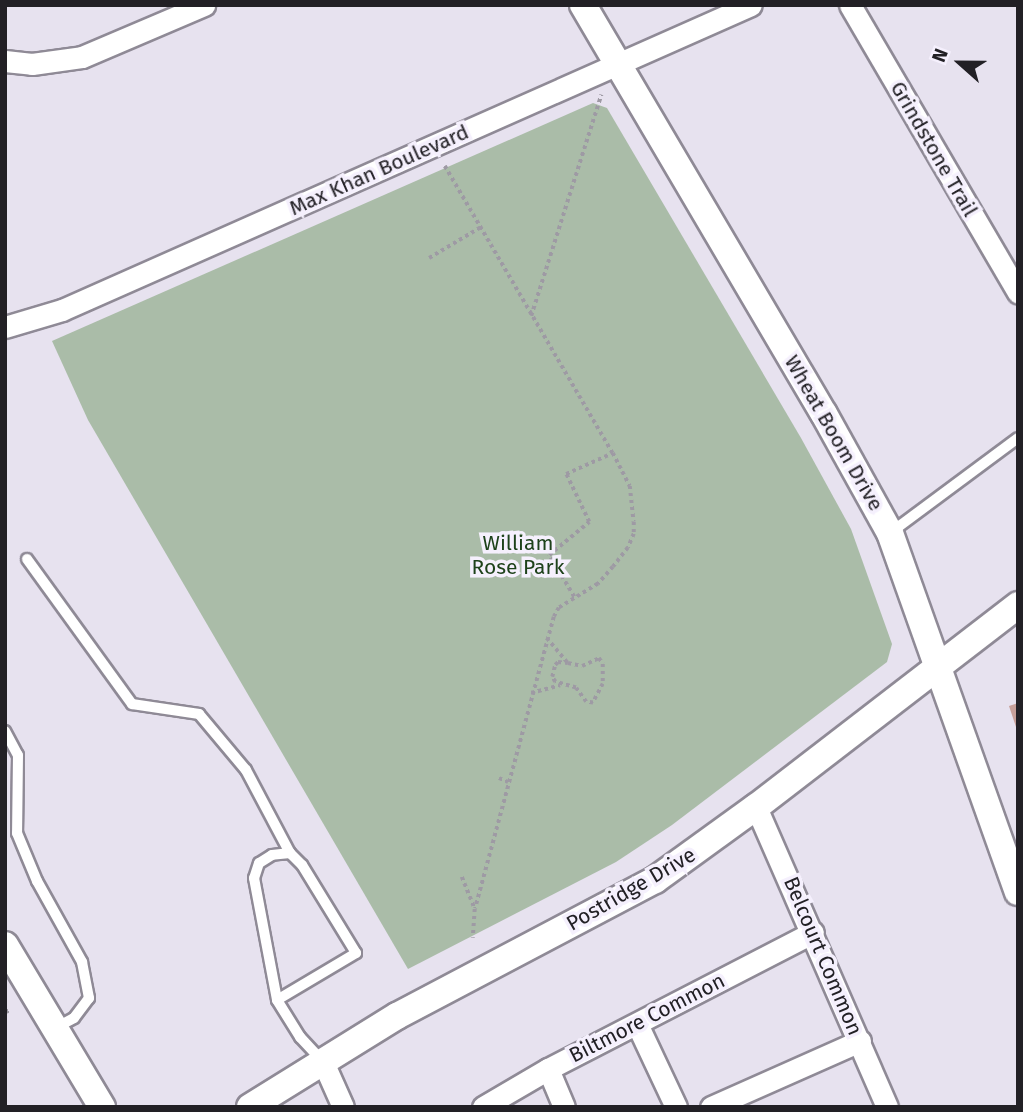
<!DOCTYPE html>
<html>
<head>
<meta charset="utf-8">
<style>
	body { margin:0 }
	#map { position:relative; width:1023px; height:1112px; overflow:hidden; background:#e7e2ef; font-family:"Fira Sans",sans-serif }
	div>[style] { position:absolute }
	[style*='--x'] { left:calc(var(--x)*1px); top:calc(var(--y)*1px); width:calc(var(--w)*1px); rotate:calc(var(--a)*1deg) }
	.green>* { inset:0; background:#aabca8 }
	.building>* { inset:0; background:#c7a09a }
	.path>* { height:3.5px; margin-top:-1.75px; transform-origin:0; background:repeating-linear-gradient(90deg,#9e9aa4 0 3.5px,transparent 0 7px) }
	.roads { filter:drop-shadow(2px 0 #8f8a96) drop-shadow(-2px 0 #8f8a96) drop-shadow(0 2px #8f8a96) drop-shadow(0 -2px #8f8a96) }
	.service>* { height:10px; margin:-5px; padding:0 5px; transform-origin:5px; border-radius:5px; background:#fff }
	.minor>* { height:21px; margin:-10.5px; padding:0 10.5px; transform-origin:10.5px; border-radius:10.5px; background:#fff }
	.tertiary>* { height:26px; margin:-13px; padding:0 13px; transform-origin:13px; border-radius:13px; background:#fff }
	span { translate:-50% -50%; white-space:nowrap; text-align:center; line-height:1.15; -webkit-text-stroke:7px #f5f0fd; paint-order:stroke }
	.street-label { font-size:21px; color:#222025 }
	.park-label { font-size:21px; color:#1e421b }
	.frame { position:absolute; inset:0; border:7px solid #222025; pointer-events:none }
	.north { position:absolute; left:925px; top:28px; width:70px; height:70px; -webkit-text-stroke:5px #f5f0fd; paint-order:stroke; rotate:291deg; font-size:19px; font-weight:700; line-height:28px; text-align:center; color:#222025 }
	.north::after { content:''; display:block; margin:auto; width:24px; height:32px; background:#222025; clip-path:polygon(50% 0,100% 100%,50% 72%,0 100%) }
</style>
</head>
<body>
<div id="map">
	<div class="green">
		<div style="clip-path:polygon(593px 103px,607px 108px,801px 438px,851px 529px,892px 644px,887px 662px,672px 825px,616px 862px,408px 969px,88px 420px,52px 341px)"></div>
	</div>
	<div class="building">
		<div style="clip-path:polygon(1018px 703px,1018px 730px,1017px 730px,1009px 706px)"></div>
	</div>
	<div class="path">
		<div style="--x:445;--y:166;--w:333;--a:59.7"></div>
		<div style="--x:613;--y:453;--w:37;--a:63"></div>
		<div style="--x:630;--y:486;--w:36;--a:84"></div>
		<div style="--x:634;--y:522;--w:12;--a:90"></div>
		<div style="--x:634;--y:534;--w:15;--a:113"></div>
		<div style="--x:628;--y:548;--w:24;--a:128"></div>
		<div style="--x:613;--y:567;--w:23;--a:131"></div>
		<div style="--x:598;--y:584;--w:46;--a:148.4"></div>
		<div style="--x:559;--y:608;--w:10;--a:119"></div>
		<div style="--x:554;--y:617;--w:302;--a:105.1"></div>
		<div style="--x:475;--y:909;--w:29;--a:94"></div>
		<div style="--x:429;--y:258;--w:61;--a:-30.8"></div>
		<div style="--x:531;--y:316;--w:232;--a:-72.4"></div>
		<div style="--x:574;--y:597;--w:49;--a:-120.8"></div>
		<div style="--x:549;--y:555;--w:52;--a:-39.5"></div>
		<div style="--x:589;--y:522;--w:53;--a:-115.6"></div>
		<div style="--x:566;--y:474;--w:51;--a:-24.1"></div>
		<div style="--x:547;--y:638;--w:33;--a:50"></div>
		<div style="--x:568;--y:663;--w:14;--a:12"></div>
		<div style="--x:582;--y:666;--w:19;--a:-25"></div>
		<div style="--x:599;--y:658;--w:7;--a:56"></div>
		<div style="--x:603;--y:664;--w:20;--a:90"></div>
		<div style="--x:603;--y:684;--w:21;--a:118"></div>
		<div style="--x:593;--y:703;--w:7;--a:-172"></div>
		<div style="--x:586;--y:702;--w:17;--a:-126"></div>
		<div style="--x:576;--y:688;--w:22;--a:-164"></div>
		<div style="--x:555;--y:682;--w:6;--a:-121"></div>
		<div style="--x:552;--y:677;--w:12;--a:-76"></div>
		<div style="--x:555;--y:665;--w:4;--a:-45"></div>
		<div style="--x:558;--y:662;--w:10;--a:6"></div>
		<div style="--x:531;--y:693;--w:30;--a:-15"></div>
		<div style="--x:499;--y:778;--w:10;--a:24"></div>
		<div style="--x:462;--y:877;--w:32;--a:68"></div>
		<div style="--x:5;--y:1012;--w:6;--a:-18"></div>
	</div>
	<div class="roads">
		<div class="service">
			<div style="--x:890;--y:533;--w:159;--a:-36.6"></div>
			<div style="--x:27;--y:559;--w:179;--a:54.1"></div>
			<div style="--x:132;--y:704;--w:68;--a:8.5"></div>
			<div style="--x:199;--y:714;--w:73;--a:50"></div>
			<div style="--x:246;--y:770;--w:94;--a:62.1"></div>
			<div style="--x:5;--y:731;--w:27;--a:62"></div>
			<div style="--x:18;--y:755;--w:78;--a:90.7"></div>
			<div style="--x:17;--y:833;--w:52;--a:67.4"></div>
			<div style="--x:37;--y:881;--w:93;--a:60.9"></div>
			<div style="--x:82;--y:962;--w:37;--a:79"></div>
			<div style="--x:89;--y:998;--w:25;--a:127"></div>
			<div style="--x:74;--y:1018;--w:21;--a:152"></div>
			<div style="--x:277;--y:1000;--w:92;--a:-30.7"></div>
			<div style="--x:356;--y:953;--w:103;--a:-121.5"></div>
			<div style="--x:302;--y:865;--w:17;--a:-135"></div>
			<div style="--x:290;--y:853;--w:18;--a:174"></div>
			<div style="--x:272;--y:855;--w:15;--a:148"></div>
			<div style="--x:259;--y:863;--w:16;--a:108"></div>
			<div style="--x:254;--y:878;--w:124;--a:79.3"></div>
			<div style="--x:277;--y:1000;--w:44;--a:58.1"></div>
			<div style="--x:300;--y:1037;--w:34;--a:47"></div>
		</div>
		<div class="minor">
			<div style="--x:850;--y:5;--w:333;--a:59.7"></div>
			<div style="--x:5;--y:61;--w:27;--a:6"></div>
			<div style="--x:32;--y:64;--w:50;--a:-8"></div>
			<div style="--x:82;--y:57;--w:133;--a:-23.1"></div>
			<div style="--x:5;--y:327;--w:59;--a:-16.6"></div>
			<div style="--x:62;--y:310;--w:753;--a:-23.88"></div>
			<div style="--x:756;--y:807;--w:327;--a:66.4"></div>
			<div style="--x:637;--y:1024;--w:92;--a:64.8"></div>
			<div style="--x:323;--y:1062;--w:49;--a:66"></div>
			<div style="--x:548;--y:1069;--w:41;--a:67.2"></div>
			<div style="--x:483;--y:1107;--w:75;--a:-30.3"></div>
			<div style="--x:548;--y:1069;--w:298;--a:-27.3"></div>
			<div style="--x:711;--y:1107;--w:163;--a:-23.9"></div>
		</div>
		<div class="tertiary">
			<div style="--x:583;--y:5;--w:475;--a:59.5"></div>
			<div style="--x:824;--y:414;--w:136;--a:61"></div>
			<div style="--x:890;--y:533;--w:381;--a:70.4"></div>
			<div style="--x:5;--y:945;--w:189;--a:59.1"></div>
			<div style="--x:250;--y:1107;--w:173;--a:-31.8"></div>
			<div style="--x:397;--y:1016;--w:292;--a:-27.8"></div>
			<div style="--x:655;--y:880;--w:125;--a:-35.9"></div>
			<div style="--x:756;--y:807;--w:331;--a:-37.6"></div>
		</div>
	</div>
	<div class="street-label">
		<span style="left:934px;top:149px;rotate:60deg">Grindstone Trail</span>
		<span style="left:379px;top:170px;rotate:-24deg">Max Khan Boulevard</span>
		<span style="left:834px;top:433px;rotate:60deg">Wheat Boom Drive</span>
		<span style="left:631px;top:889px;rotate:-30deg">Postridge Drive</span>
		<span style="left:823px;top:956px;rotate:67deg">Belcourt Common</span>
		<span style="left:647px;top:1018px;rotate:-27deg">Biltmore Common</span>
	</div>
	<div class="park-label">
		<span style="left:518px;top:555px">William<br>Rose Park</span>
	</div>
	<div class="frame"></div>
	<div class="north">N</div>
</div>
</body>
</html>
